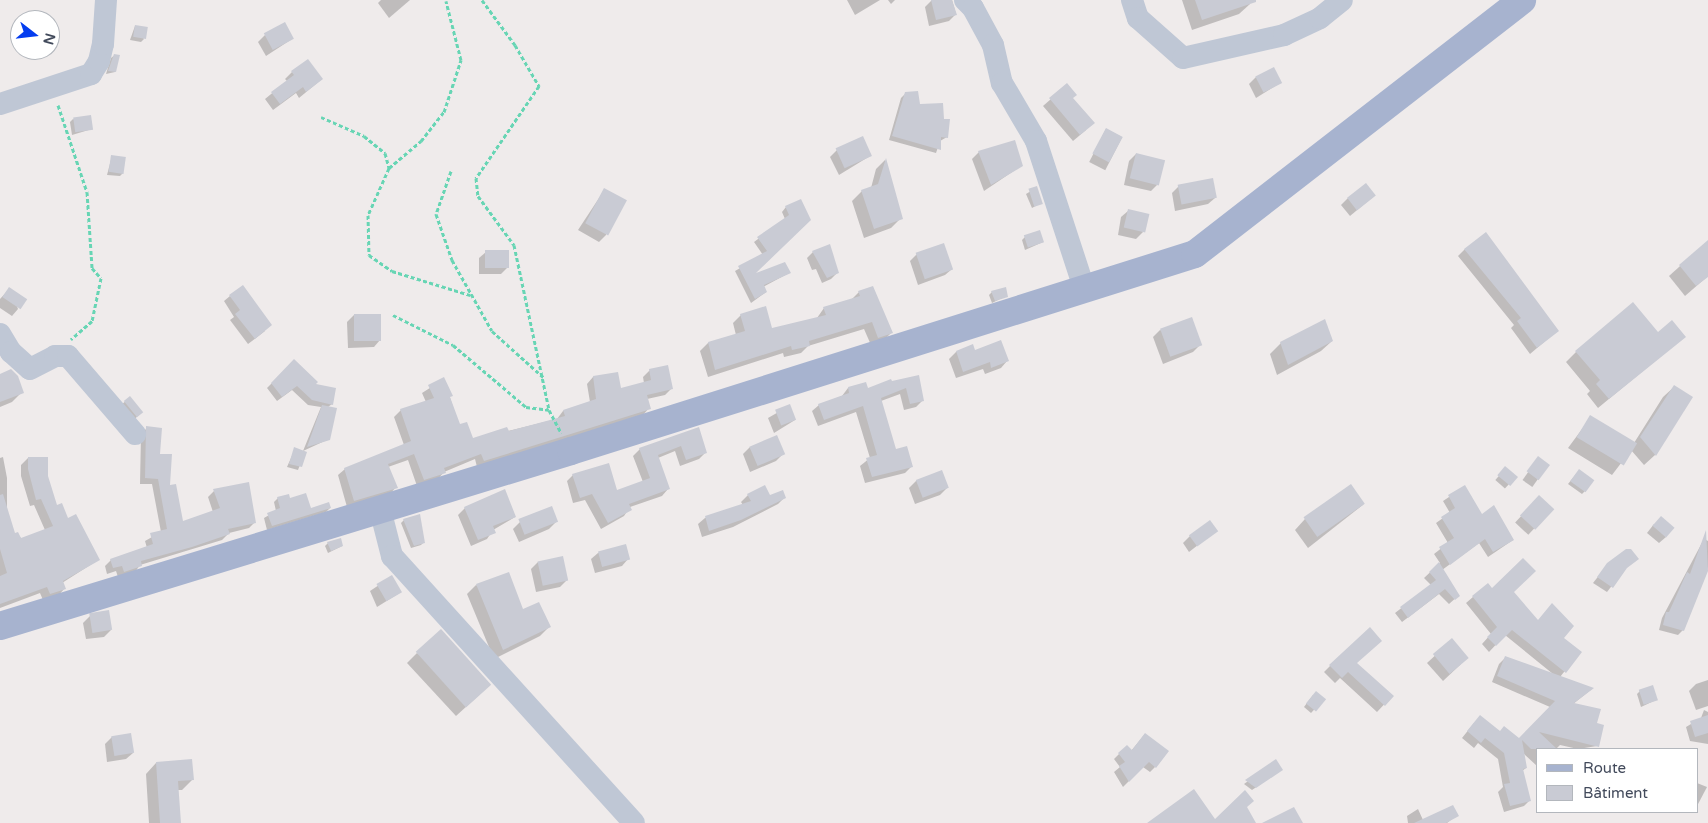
<!DOCTYPE html>
<html>
<head>
<meta charset="utf-8">
<style>
	body { margin:0 }
	#map { position:relative; width:1708px; height:823px; overflow:hidden; background:#efebeb; font-family:"Varela Round",sans-serif }
	div>[style] { position:absolute }
	[style*='--x'] { left:calc(var(--x)*1px); top:calc(var(--y)*1px); width:calc(var(--w)*1px); rotate:calc(var(--a)*1deg) }
	.shadow>* { inset:0; background:#0003; transform-origin:0 0 }
	.building>* { inset:0; background:#c9cbd4; transform-origin:0 0 }
	.path>* { height:3px; margin-top:-1.5px; transform-origin:0; background:repeating-linear-gradient(90deg,#67d5b4 0 4px,transparent 0 6.5px) }
	.minor>* { height:22px; margin:-11px; padding:0 11px; transform-origin:11px; border-radius:11px; background:#bfc7d5 }
	.major>* { height:28px; margin:-14px; padding:0 14px; transform-origin:14px; border-radius:14px; background:#a7b3cf }
	span { translate:-50% -50%; white-space:nowrap; text-align:center; line-height:1.15; -webkit-text-stroke:5px #fff; paint-order:stroke }
	.legend { position:absolute; left:1536px; top:748px; width:162px; height:65px; box-sizing:border-box; background:#fff; border:1px solid #b3b7bd; margin:0; padding:6px 9px; list-style:none; font-size:15px; color:#424a5b }
	.legend li { display:flex; align-items:center; gap:10px; height:25px }
	.legend b { width:25px; border:1px solid #b3b7bd }
	.north { position:absolute; left:10px; top:10px; width:50px; height:50px; box-sizing:border-box; background:#fff; border:1px solid #b3b7bd; border-radius:50%; rotate:106deg; font-size:14px; font-weight:700; line-height:20px; text-align:center; color:#424a5b }
	.north::after { content:''; display:block; margin:auto; width:18px; height:22px; background:#043def; clip-path:polygon(50% 0,100% 100%,50% 72%,0 100%) }
</style>
</head>
<body>
<div id="map">
	<div class="shadow">
		<div style="clip-path:polygon(381px 0,410px 0,389px 18px,378px 3px)"></div>
		<div style="clip-path:polygon(847px 0,880px 0,855px 15px)"></div>
		<div style="clip-path:polygon(888px 0,895px 0,891px 4px)"></div>
		<div style="clip-path:polygon(932px 0,952px 0,956px 14px,949px 21px,929px 26px,925px 7px)"></div>
		<div style="clip-path:polygon(1182px 0,1248px 0,1250px 4px,1239px 14px,1192px 30px)"></div>
		<div style="clip-path:polygon(135px 26px,144px 39px,141px 42px,130px 40px)"></div>
		<div style="clip-path:polygon(265px 35px,292px 39px,266px 56px,258px 42px)"></div>
		<div style="clip-path:polygon(115px 55px,115px 72px,106px 74px,111px 58px)"></div>
		<div style="clip-path:polygon(292px 72px,322px 79px,299px 98px,296px 93px,273px 110px,265px 99px,287px 81px,285px 79px)"></div>
		<div style="clip-path:polygon(1256px 77px,1280px 83px,1256px 98px,1249px 84px)"></div>
		<div style="clip-path:polygon(1067px 85px,1086px 130px,1073px 141px,1043px 106px)"></div>
		<div style="clip-path:polygon(905px 94px,942px 120px,947px 137px,940px 141px,936px 153px,889px 140px,901px 98px)"></div>
		<div style="clip-path:polygon(73px 119px,92px 129px,72px 135px,70px 122px)"></div>
		<div style="left:1106px;top:129px;width:18px;height:37px;rotate:27deg"></div>
		<div style="clip-path:polygon(837px 150px,870px 156px,839px 175px,830px 157px)"></div>
		<div style="clip-path:polygon(979px 152px,1021px 166px,984px 191px,972px 159px)"></div>
		<div style="clip-path:polygon(1136px 154px,1158px 184px,1151px 191px,1124px 185px,1129px 161px)"></div>
		<div style="clip-path:polygon(112px 156px,123px 173px,120px 176px,107px 175px)"></div>
		<div style="clip-path:polygon(885px 160px,901px 218px,891px 228px,864px 238px,852px 201px,862px 191px,871px 188px,876px 169px)"></div>
		<div style="clip-path:polygon(1179px 186px,1215px 198px,1208px 204px,1175px 211px,1172px 193px)"></div>
		<div style="clip-path:polygon(1036px 188px,1041px 203px,1032px 208px,1026px 194px)"></div>
		<div style="clip-path:polygon(605px 189px,606px 235px,599px 242px,578px 230px)"></div>
		<div style="clip-path:polygon(1374px 196px,1350px 216px,1341px 205px,1348px 198px)"></div>
		<div style="clip-path:polygon(786px 207px,809px 220px,751px 277px,789px 273px,763px 287px,766px 292px,751px 303px,735px 271px,763px 255px,754px 242px,785px 219px,782px 212px)"></div>
		<div style="clip-path:polygon(1128px 211px,1143px 232px,1136px 239px,1118px 235px,1121px 217px)"></div>
		<div style="clip-path:polygon(1025px 237px,1043px 242px,1025px 250px,1022px 240px)"></div>
		<div style="clip-path:polygon(1708px 241px,1708px 276px,1685px 296px,1669px 276px)"></div>
		<div style="clip-path:polygon(1465px 249px,1557px 331px,1530px 354px,1511px 328px,1514px 325px,1458px 256px)"></div>
		<div style="clip-path:polygon(486px 252px,508px 267px,501px 274px,479px 274px,479px 258px)"></div>
		<div style="clip-path:polygon(813px 252px,837px 273px,831px 279px,822px 283px,816px 269px,812px 270px,807px 258px)"></div>
		<div style="clip-path:polygon(917px 254px,952px 269px,945px 275px,918px 285px,910px 261px)"></div>
		<div style="clip-path:polygon(10px 288px,18px 309px,12px 316px,0 308px,0 299px)"></div>
		<div style="clip-path:polygon(859px 292px,891px 333px,884px 340px,871px 345px,864px 329px,808px 346px,801px 353px,784px 357px,783px 353px,708px 377px,700px 351px,708px 343px,736px 335px,733px 323px,741px 315px,771px 329px,817px 318px,824px 308px,851px 300px)"></div>
		<div style="clip-path:polygon(992px 292px,1006px 296px,992px 303px,989px 295px)"></div>
		<div style="clip-path:polygon(230px 296px,265px 331px,248px 344px,230px 320px,234px 317px,224px 301px)"></div>
		<div style="clip-path:polygon(354px 315px,380px 340px,374px 347px,348px 348px,347px 322px)"></div>
		<div style="clip-path:polygon(1160px 330px,1200px 345px,1193px 352px,1163px 364px,1153px 337px)"></div>
		<div style="clip-path:polygon(1657px 334px,1684px 337px,1598px 408px,1587px 394px,1590px 391px,1566px 362px,1576px 352px)"></div>
		<div style="clip-path:polygon(1332px 341px,1321px 351px,1277px 375px,1270px 354px,1281px 343px)"></div>
		<div style="clip-path:polygon(972px 346px,974px 351px,1007px 361px,1001px 368px,985px 374px,983px 369px,956px 378px,949px 359px,956px 352px)"></div>
		<div style="clip-path:polygon(294px 361px,332px 404px,328px 407px,329px 439px,303px 451px,321px 407px,308px 405px,292px 390px,277px 401px,267px 388px)"></div>
		<div style="clip-path:polygon(650px 370px,672px 388px,665px 395px,647px 399px,649px 408px,643px 415px,477px 467px,475px 459px,444px 472px,438px 479px,417px 486px,408px 460px,388px 467px,396px 487px,390px 494px,347px 507px,338px 475px,345px 469px,404px 445px,394px 417px,401px 410px,426px 402px,422px 393px,444px 379px,459px 426px,472px 440px,557px 419px,563px 411px,590px 402px,587px 384px,593px 377px,617px 373px,620px 390px,644px 383px,643px 377px)"></div>
		<div style="clip-path:polygon(0 375px,22px 392px,12px 402px,0 407px)"></div>
		<div style="clip-path:polygon(918px 376px,923px 400px,916px 407px,904px 410px,900px 394px,881px 401px,895px 451px,912px 466px,905px 473px,865px 483px,860px 466px,870px 458px,856px 412px,818px 426px,812px 411px,819px 405px,842px 396px,848px 388px,867px 390px)"></div>
		<div style="clip-path:polygon(1674px 387px,1691px 398px,1655px 455px,1644px 465px,1631px 450px,1612px 475px,1568px 448px,1591px 417px,1634px 443px,1663px 397px)"></div>
		<div style="clip-path:polygon(130px 397px,141px 412px,135px 419px,118px 408px)"></div>
		<div style="clip-path:polygon(789px 406px,795px 420px,774px 433px,768px 418px)"></div>
		<div style="clip-path:polygon(147px 428px,182px 523px,213px 512px,208px 497px,214px 491px,248px 484px,255px 522px,249px 528px,229px 533px,222px 540px,140px 565px,135px 572px,118px 577px,116px 571px,107px 574px,105px 566px,111px 560px,147px 548px,145px 541px,161px 532px,152px 484px,140px 484px,141px 434px)"></div>
		<div style="clip-path:polygon(698px 429px,706px 452px,699px 459px,680px 466px,675px 451px,658px 458px,668px 489px,662px 496px,630px 507px,624px 516px,601px 529px,585px 500px,573px 503px,567px 481px,573px 475px,616px 492px,643px 482px,633px 456px,640px 449px)"></div>
		<div style="clip-path:polygon(750px 447px,783px 454px,776px 461px,750px 472px,743px 454px)"></div>
		<div style="clip-path:polygon(295px 449px,305px 452px,298px 470px,287px 467px)"></div>
		<div style="clip-path:polygon(3px 457px,7px 478px,7px 511px,14px 534px,23px 539px,45px 530px,34px 505px,30px 506px,21px 476px,21px 465px,28px 458px,47px 476px,56px 507px,98px 560px,62px 583px,64px 589px,58px 596px,43px 600px,40px 593px,0 608px,0 458px)"></div>
		<div style="left:1538px;top:458px;width:12px;height:27px;rotate:35deg"></div>
		<div style="left:1506px;top:468px;width:13px;height:16px;rotate:42deg"></div>
		<div style="clip-path:polygon(941px 472px,947px 488px,940px 495px,915px 504px,909px 488px,916px 481px)"></div>
		<div style="clip-path:polygon(1576px 474px,1585px 491px,1582px 494px,1568px 484px)"></div>
		<div style="clip-path:polygon(1464px 487px,1482px 516px,1513px 540px,1488px 557px,1479px 543px,1442px 570px,1458px 596px,1449px 604px,1439px 594px,1402px 622px,1395px 613px,1431px 585px,1424px 578px,1440px 563px,1434px 554px,1448px 543px,1436px 523px,1450px 513px,1443px 501px)"></div>
		<div style="clip-path:polygon(748px 495px,785px 497px,778px 504px,733px 527px,702px 537px,698px 524px,705px 518px,743px 505px,741px 502px)"></div>
		<div style="left:1539px;top:497px;width:18px;height:35px;rotate:43deg"></div>
		<div style="clip-path:polygon(278px 498px,289px 499px,310px 510px,330px 508px,326px 512px,267px 530px,264px 518px,276px 511px,274px 502px)"></div>
		<div style="clip-path:polygon(1364px 504px,1308px 548px,1295px 530px,1305px 519px)"></div>
		<div style="clip-path:polygon(465px 508px,515px 517px,493px 530px,487px 539px,471px 546px,458px 515px)"></div>
		<div style="clip-path:polygon(404px 520px,424px 542px,421px 545px,411px 548px,401px 523px)"></div>
		<div style="clip-path:polygon(520px 522px,556px 522px,549px 529px,519px 542px,513px 529px)"></div>
		<div style="clip-path:polygon(1654px 524px,1666px 537px,1659px 543px,1647px 533px)"></div>
		<div style="clip-path:polygon(1216px 531px,1189px 552px,1183px 543px,1190px 536px)"></div>
		<div style="clip-path:polygon(1704px 539px,1708px 541px,1708px 567px,1683px 630px,1678px 635px,1659px 630px,1662px 618px)"></div>
		<div style="clip-path:polygon(328px 543px,342px 546px,328px 553px,325px 546px)"></div>
		<div style="clip-path:polygon(625px 545px,628px 559px,622px 566px,595px 573px,591px 559px,598px 553px)"></div>
		<div style="clip-path:polygon(538px 562px,567px 580px,560px 587px,536px 592px,531px 569px)"></div>
		<div style="clip-path:polygon(1608px 564px,1624px 570px,1607px 592px,1593px 583px)"></div>
		<div style="clip-path:polygon(391px 577px,401px 592px,377px 607px,370px 591px)"></div>
		<div style="clip-path:polygon(1488px 584px,1492px 590px,1512px 592px,1537px 621px,1580px 652px,1560px 677px,1592px 689px,1573px 704px,1596px 724px,1597px 746px,1578px 749px,1560px 745px,1556px 749px,1537px 749px,1537px 766px,1523px 753px,1526px 768px,1522px 771px,1530px 800px,1524px 806px,1504px 812px,1498px 792px,1503px 787px,1498px 759px,1478px 743px,1474px 748px,1462px 738px,1474px 723px,1519px 740px,1550px 707px,1492px 682px,1499px 664px,1505px 658px,1553px 674px,1505px 635px,1489px 652px,1482px 644px,1491px 634px,1466px 603px)"></div>
		<div style="clip-path:polygon(476px 585px,523px 611px,549px 627px,540px 636px,494px 659px,467px 594px)"></div>
		<div style="clip-path:polygon(90px 616px,111px 630px,104px 637px,86px 639px,83px 623px)"></div>
		<div style="clip-path:polygon(1452px 640px,1461px 664px,1443px 681px,1427px 663px)"></div>
		<div style="clip-path:polygon(417px 653px,479px 695px,456px 716px,407px 663px)"></div>
		<div style="clip-path:polygon(1355px 663px,1392px 696px,1377px 712px,1340px 678px,1335px 683px,1324px 672px,1330px 666px)"></div>
		<div style="clip-path:polygon(1708px 680px,1708px 706px,1696px 710px,1689px 691px,1696px 684px)"></div>
		<div style="clip-path:polygon(1640px 691px,1656px 700px,1641px 707px,1637px 694px)"></div>
		<div style="clip-path:polygon(1313px 695px,1324px 699px,1311px 713px,1304px 707px)"></div>
		<div style="clip-path:polygon(1704px 710px,1708px 712px,1708px 744px,1690px 741px,1686px 727px,1701px 718px)"></div>
		<div style="clip-path:polygon(1145px 734px,1155px 767px,1150px 772px,1143px 767px,1123px 787px,1114px 772px,1120px 767px,1114px 759px,1119px 754px,1131px 751px)"></div>
		<div style="clip-path:polygon(112px 737px,133px 753px,126px 759px,107px 762px,105px 744px)"></div>
		<div style="clip-path:polygon(1276px 761px,1278px 772px,1252px 790px,1244px 784px)"></div>
		<div style="clip-path:polygon(156px 763px,193px 779px,182px 790px,177px 790px,180px 823px,149px 823px,146px 774px)"></div>
		<div style="clip-path:polygon(1697px 783px,1707px 787px,1697px 806px)"></div>
		<div style="clip-path:polygon(1418px 809px,1423px 820px,1457px 815px,1447px 823px,1408px 823px,1407px 816px)"></div>
	</div>
	<div class="building">
		<div style="clip-path:polygon(931px 0,952px 0,957px 15px,936px 20px)"></div>
		<div style="clip-path:polygon(1195px 0,1256px 0,1256px 2px,1202px 20px)"></div>
		<div style="left:285px;top:22px;width:19px;height:24px;rotate:62deg"></div>
		<div style="left:135px;top:25px;width:13px;height:12px;rotate:9deg"></div>
		<div style="clip-path:polygon(114px 54px,120px 55px,116px 72px,108px 71px)"></div>
		<div style="clip-path:polygon(308px 59px,323px 79px,306px 92px,303px 87px,280px 104px,271px 92px,294px 75px,291px 71px)"></div>
		<div style="left:1274px;top:67px;width:18px;height:21px;rotate:63deg"></div>
		<div style="clip-path:polygon(1067px 83px,1077px 95px,1073px 98px,1095px 123px,1080px 135px,1049px 98px)"></div>
		<div style="clip-path:polygon(918px 91px,920px 104px,943px 103px,944px 119px,950px 119px,948px 138px,941px 137px,941px 150px,892px 136px,905px 92px)"></div>
		<div style="left:91px;top:115px;width:15px;height:18px;rotate:82deg"></div>
		<div style="left:1106px;top:128px;width:19px;height:29px;rotate:28deg"></div>
		<div style="left:863px;top:136px;width:22px;height:30px;rotate:66deg"></div>
		<div style="clip-path:polygon(1015px 140px,1023px 166px,991px 185px,978px 151px)"></div>
		<div style="left:1136px;top:153px;width:30px;height:26px;rotate:14deg"></div>
		<div style="left:111px;top:155px;width:15px;height:17px;rotate:8deg"></div>
		<div style="clip-path:polygon(886px 158px,903px 219px,874px 229px,861px 190px,878px 184px)"></div>
		<div style="left:1213px;top:178px;width:20px;height:36px;rotate:79deg"></div>
		<div style="left:1366px;top:183px;width:16px;height:24px;rotate:52deg"></div>
		<div style="left:1037px;top:186px;width:19px;height:9px;rotate:72deg"></div>
		<div style="left:604px;top:188px;width:26px;height:40px;rotate:28deg"></div>
		<div style="clip-path:polygon(801px 199px,811px 220px,756px 273px,785px 262px,791px 273px,764px 285px,767px 292px,755px 299px,738px 266px,767px 251px,757px 237px,789px 215px,785px 206px)"></div>
		<div style="left:1128px;top:209px;width:22px;height:19px;rotate:13deg"></div>
		<div style="left:1040px;top:230px;width:13px;height:17px;rotate:72deg"></div>
		<div style="clip-path:polygon(1486px 232px,1559px 331px,1537px 348px,1517px 321px,1521px 318px,1464px 249px)"></div>
		<div style="clip-path:polygon(1708px 240px,1708px 277px,1696px 286px,1679px 265px)"></div>
		<div style="left:944px;top:243px;width:28px;height:30px;rotate:71deg"></div>
		<div style="clip-path:polygon(830px 244px,839px 273px,827px 278px,812px 251px)"></div>
		<div style="left:485px;top:250px;width:24px;height:18px"></div>
		<div style="clip-path:polygon(243px 285px,272px 325px,255px 339px,235px 314px,240px 310px,229px 295px)"></div>
		<div style="clip-path:polygon(873px 286px,893px 333px,878px 338px,872px 322px,809px 341px,810px 346px,792px 350px,791px 346px,715px 370px,708px 342px,745px 331px,740px 314px,766px 306px,772px 328px,826px 315px,823px 307px,860px 296px,858px 291px)"></div>
		<div style="left:9px;top:287px;width:22px;height:12px;rotate:34deg"></div>
		<div style="clip-path:polygon(1006px 287px,1008px 297px,995px 301px,991px 291px)"></div>
		<div style="clip-path:polygon(1633px 302px,1658px 332px,1672px 320px,1686px 337px,1609px 399px,1596px 384px,1600px 380px,1575px 351px)"></div>
		<div style="left:354px;top:314px;width:27px;height:27px"></div>
		<div style="left:1192px;top:317px;width:30px;height:34px;rotate:70deg"></div>
		<div style="clip-path:polygon(1325px 319px,1333px 341px,1288px 365px,1280px 342px)"></div>
		<div style="clip-path:polygon(1001px 340px,1009px 361px,991px 368px,990px 362px,963px 372px,956px 351px,973px 344px,975px 350px)"></div>
		<div style="clip-path:polygon(294px 359px,318px 382px,316px 384px,336px 388px,333px 405px,312px 400px,297px 386px,282px 397px,271px 383px)"></div>
		<div style="clip-path:polygon(668px 365px,673px 389px,647px 395px,651px 409px,484px 461px,481px 454px,444px 468px,446px 473px,424px 480px,414px 454px,388px 464px,398px 488px,354px 501px,344px 468px,411px 441px,400px 409px,434px 398px,428px 385px,444px 377px,453px 396px,450px 397px,460px 424px,467px 422px,473px 438px,507px 427px,509px 431px,565px 416px,563px 410px,596px 399px,593px 376px,618px 372px,621px 388px,651px 380px,649px 369px)"></div>
		<div style="clip-path:polygon(11px 369px,18px 376px,24px 393px,0 402px,0 374px)"></div>
		<div style="clip-path:polygon(919px 375px,924px 401px,910px 404px,906px 388px,881px 398px,896px 449px,907px 446px,913px 467px,872px 477px,866px 458px,877px 455px,863px 406px,824px 420px,818px 404px,849px 393px,848px 387px,866px 382px,868px 388px,891px 379px,892px 381px)"></div>
		<div style="clip-path:polygon(1674px 385px,1693px 397px,1656px 456px,1640px 437px)"></div>
		<div style="left:130px;top:396px;width:21px;height:8px;rotate:51deg"></div>
		<div style="left:790px;top:404px;width:17px;height:16px;rotate:69deg"></div>
		<div style="clip-path:polygon(322px 405px,337px 408px,330px 440px,307px 447px)"></div>
		<div style="left:1590px;top:415px;width:55px;height:26px;rotate:31deg"></div>
		<div style="clip-path:polygon(146px 426px,162px 428px,160px 454px,172px 454px,170px 485px,176px 484px,183px 521px,220px 508px,213px 489px,249px 482px,256px 523px,228px 529px,230px 534px,192px 547px,141px 561px,142px 566px,124px 572px,122px 566px,113px 568px,110px 559px,153px 544px,150px 533px,167px 529px,158px 479px,145px 478px)"></div>
		<div style="clip-path:polygon(699px 427px,707px 453px,686px 460px,681px 446px,658px 455px,670px 489px,629px 504px,632px 510px,608px 523px,592px 494px,580px 498px,572px 474px,609px 463px,617px 490px,650px 478px,639px 448px)"></div>
		<div style="left:777px;top:435px;width:21px;height:30px;rotate:67deg"></div>
		<div style="clip-path:polygon(294px 447px,307px 452px,302px 467px,289px 464px)"></div>
		<div style="left:1538px;top:456px;width:15px;height:19px;rotate:37deg"></div>
		<div style="clip-path:polygon(28px 457px,48px 457px,48px 476px,57px 505px,62px 503px,68px 518px,76px 514px,100px 560px,63px 581px,66px 589px,50px 594px,47px 587px,0 604px,0 576px,7px 573px,0 549px,0 495px,3px 494px,15px 533px,18px 532px,21px 538px,53px 526px,41px 499px,36px 500px,28px 469px)"></div>
		<div style="left:1505px;top:466px;width:17px;height:12px;rotate:40deg"></div>
		<div style="left:1579px;top:469px;width:19px;height:15px;rotate:36deg"></div>
		<div style="left:942px;top:470px;width:19px;height:28px;rotate:69deg"></div>
		<div style="left:1351px;top:484px;width:24px;height:58px;rotate:55deg"></div>
		<div style="clip-path:polygon(765px 485px,770px 495px,783px 490px,786px 498px,741px 520px,709px 531px,705px 516px,751px 501px,747px 494px)"></div>
		<div style="clip-path:polygon(1465px 485px,1482px 514px,1494px 505px,1514px 540px,1493px 552px,1485px 539px,1450px 565px,1439px 547px,1454px 538px,1441px 517px,1455px 508px,1448px 495px)"></div>
		<div style="clip-path:polygon(505px 489px,516px 517px,493px 526px,496px 533px,478px 540px,464px 507px)"></div>
		<div style="clip-path:polygon(306px 493px,311px 508px,329px 502px,331px 508px,272px 526px,267px 513px,280px 508px,277px 497px,289px 494px,290px 498px)"></div>
		<div style="left:1539px;top:495px;width:21px;height:28px;rotate:43deg"></div>
		<div style="left:552px;top:506px;width:17px;height:36px;rotate:69deg"></div>
		<div style="clip-path:polygon(420px 514px,425px 543px,414px 546px,403px 519px)"></div>
		<div style="left:1661px;top:516px;width:18px;height:13px;rotate:41deg"></div>
		<div style="left:1210px;top:520px;width:14px;height:26px;rotate:54deg"></div>
		<div style="clip-path:polygon(1706px 530px,1708px 571px,1684px 631px,1663px 625px,1666px 612px,1669px 612px,1687px 572px,1690px 574px)"></div>
		<div style="clip-path:polygon(341px 538px,343px 546px,331px 551px,327px 542px)"></div>
		<div style="left:626px;top:544px;width:16px;height:29px;rotate:75deg"></div>
		<div style="clip-path:polygon(1626px 549px,1631px 549px,1639px 559px,1627px 568px,1613px 588px,1597px 577px,1607px 563px)"></div>
		<div style="left:563px;top:556px;width:25px;height:26px;rotate:78deg"></div>
		<div style="clip-path:polygon(1523px 558px,1536px 571px,1514px 592px,1538px 620px,1552px 603px,1574px 626px,1564px 638px,1582px 652px,1566px 673px,1512px 630px,1496px 646px,1487px 637px,1497px 627px,1472px 596px,1488px 583px,1492px 588px)"></div>
		<div style="clip-path:polygon(1439px 562px,1460px 596px,1455px 600px,1445px 589px,1408px 618px,1400px 607px,1436px 580px,1429px 572px)"></div>
		<div style="clip-path:polygon(509px 572px,523px 609px,539px 602px,551px 627px,503px 650px,476px 584px)"></div>
		<div style="left:392px;top:575px;width:20px;height:18px;rotate:60deg"></div>
		<div style="left:109px;top:610px;width:20px;height:20px;rotate:81deg"></div>
		<div style="clip-path:polygon(1370px 627px,1382px 641px,1357px 663px,1394px 696px,1385px 706px,1348px 672px,1342px 678px,1329px 665px)"></div>
		<div style="left:441px;top:629px;width:75px;height:34px;rotate:48deg"></div>
		<div style="left:1452px;top:638px;width:26px;height:25px;rotate:50deg"></div>
		<div style="clip-path:polygon(1505px 656px,1594px 688px,1574px 703px,1601px 709px,1597px 723px,1604px 725px,1599px 747px,1539px 732px,1557px 749px,1531px 749px,1522px 740px,1527px 768px,1523px 769px,1531px 801px,1510px 806px,1504px 784px,1510px 783px,1504px 753px,1485px 738px,1481px 743px,1467px 731px,1480px 715px,1500px 731px,1504px 726px,1519px 738px,1555px 701px,1497px 676px)"></div>
		<div style="left:1653px;top:685px;width:16px;height:15px;rotate:72deg"></div>
		<div style="left:1316px;top:691px;width:13px;height:16px;rotate:39deg"></div>
		<div style="clip-path:polygon(1708px 715px,1708px 733px,1695px 737px,1690px 721px)"></div>
		<div style="left:131px;top:733px;width:20px;height:20px;rotate:81deg"></div>
		<div style="clip-path:polygon(1145px 733px,1169px 751px,1156px 768px,1149px 762px,1129px 782px,1119px 766px,1125px 762px,1118px 753px,1127px 745px,1132px 750px)"></div>
		<div style="clip-path:polygon(192px 759px,194px 780px,178px 781px,181px 823px,160px 823px,156px 762px)"></div>
		<div style="clip-path:polygon(1276px 759px,1283px 770px,1256px 788px,1245px 780px)"></div>
		<div style="clip-path:polygon(1194px 789px,1215px 819px,1245px 790px,1254px 801px,1247px 807px,1256px 823px,1147px 823px)"></div>
		<div style="clip-path:polygon(1453px 805px,1459px 816px,1446px 823px,1414px 823px)"></div>
		<div style="clip-path:polygon(1294px 807px,1303px 823px,1262px 823px)"></div>
	</div>
	<div class="path">
		<div style="--x:482;--y:0;--w:56;--a:53.7"></div>
		<div style="--x:515;--y:45;--w:48;--a:59.7"></div>
		<div style="--x:539;--y:86;--w:112;--a:124.4"></div>
		<div style="--x:476;--y:178;--w:18;--a:84"></div>
		<div style="--x:478;--y:196;--w:61;--a:53.7"></div>
		<div style="--x:514;--y:245;--w:169;--a:78"></div>
		<div style="--x:549;--y:410;--w:26;--a:62"></div>
		<div style="--x:58;--y:105;--w:92;--a:71.6"></div>
		<div style="--x:87;--y:192;--w:76;--a:86.2"></div>
		<div style="--x:92;--y:268;--w:13;--a:48"></div>
		<div style="--x:101;--y:278;--w:44;--a:101.8"></div>
		<div style="--x:92;--y:321;--w:28;--a:139"></div>
		<div style="--x:321;--y:117;--w:47;--a:23.8"></div>
		<div style="--x:364;--y:136;--w:27;--a:39"></div>
		<div style="--x:385;--y:153;--w:16;--a:75"></div>
		<div style="--x:389;--y:168;--w:51;--a:114.1"></div>
		<div style="--x:368;--y:215;--w:40;--a:88.6"></div>
		<div style="--x:369;--y:255;--w:28;--a:35"></div>
		<div style="--x:392;--y:271;--w:82;--a:17.1"></div>
		<div style="--x:389;--y:168;--w:42;--a:-40.2"></div>
		<div style="--x:421;--y:141;--w:37;--a:-52"></div>
		<div style="--x:444;--y:112;--w:55;--a:-71.9"></div>
		<div style="--x:461;--y:60;--w:61;--a:-104.3"></div>
		<div style="--x:451;--y:171;--w:46;--a:109.2"></div>
		<div style="--x:436;--y:214;--w:49;--a:70.8"></div>
		<div style="--x:452;--y:260;--w:81;--a:60.6"></div>
		<div style="--x:492;--y:331;--w:69;--a:42"></div>
		<div style="--x:393;--y:315;--w:67;--a:26.6"></div>
		<div style="--x:453;--y:345;--w:96;--a:40.3"></div>
		<div style="--x:526;--y:407;--w:23;--a:7"></div>
	</div>
	<div class="minor">
		<div style="--x:965;--y:0;--w:11;--a:45"></div>
		<div style="--x:973;--y:8;--w:42;--a:61.6"></div>
		<div style="--x:993;--y:45;--w:39;--a:77"></div>
		<div style="--x:1002;--y:83;--w:67;--a:59.6"></div>
		<div style="--x:1036;--y:141;--w:155;--a:71.9"></div>
		<div style="--x:1132;--y:0;--w:19;--a:72"></div>
		<div style="--x:1138;--y:18;--w:60;--a:41.6"></div>
		<div style="--x:1183;--y:58;--w:104;--a:-12.8"></div>
		<div style="--x:1284;--y:35;--w:40;--a:-25"></div>
		<div style="--x:1320;--y:18;--w:28;--a:-39"></div>
		<div style="--x:0;--y:104;--w:96;--a:-18.2"></div>
		<div style="--x:91;--y:74;--w:15;--a:-58"></div>
		<div style="--x:99;--y:61;--w:17;--a:-77"></div>
		<div style="--x:103;--y:44;--w:44;--a:-86.1"></div>
		<div style="--x:0;--y:334;--w:21;--a:59"></div>
		<div style="--x:11;--y:352;--w:25;--a:42"></div>
		<div style="--x:30;--y:369;--w:28;--a:-27"></div>
		<div style="--x:55;--y:356;--w:13;--a:0"></div>
		<div style="--x:68;--y:356;--w:103;--a:49.3"></div>
		<div style="--x:380;--y:509;--w:49;--a:75.7"></div>
		<div style="--x:392;--y:556;--w:360;--a:47.8"></div>
	</div>
	<div class="major">
		<div style="--x:0;--y:626;--w:597;--a:-17.04"></div>
		<div style="--x:571;--y:451;--w:654;--a:-17.52"></div>
		<div style="--x:1195;--y:254;--w:414;--a:-37.8"></div>
	</div>
	<ul class="legend">
	<li><b style="height:6px;background:#a7b3cf"></b>Route</li>
	<li><b style="height:14px;background:#c9cbd4"></b>Bâtiment</li>
	</ul>
	<div class="north">N</div>
</div>
</body>
</html>
